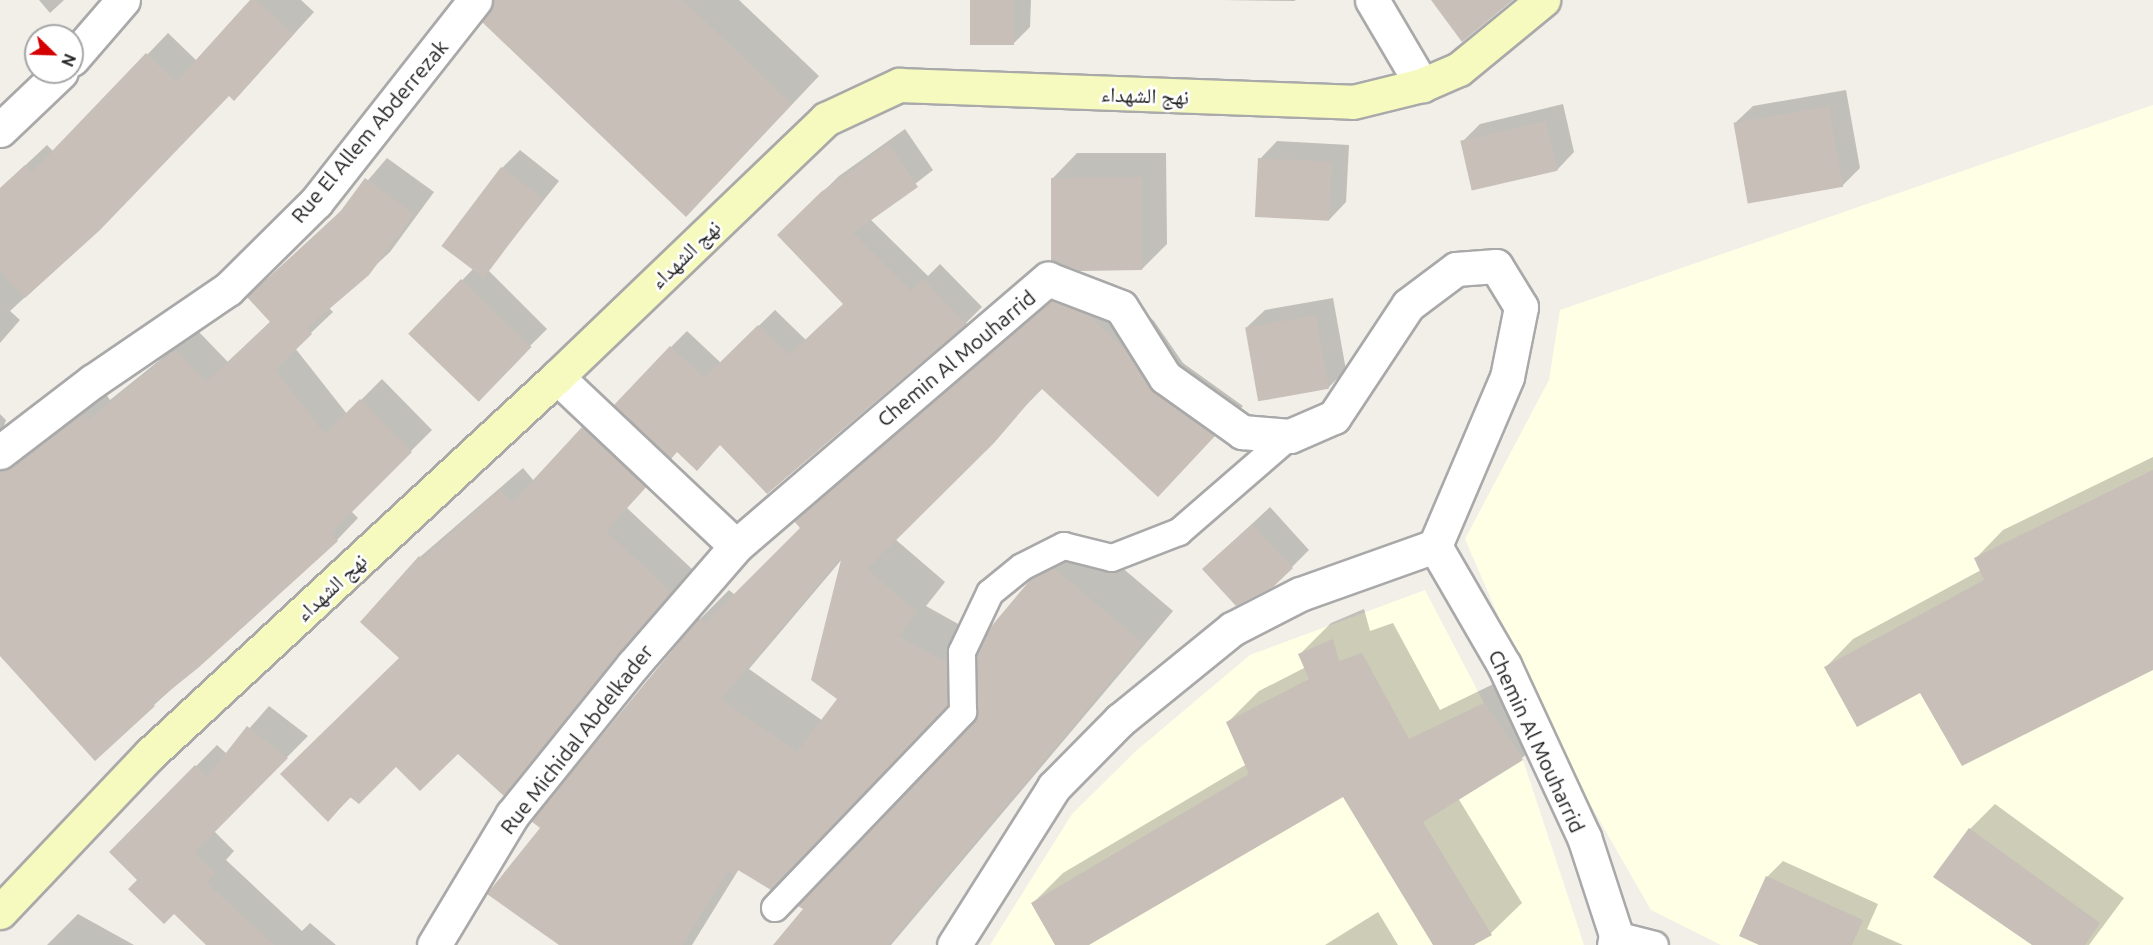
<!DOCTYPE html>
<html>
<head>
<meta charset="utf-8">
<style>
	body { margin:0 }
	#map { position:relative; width:2153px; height:945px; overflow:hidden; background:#f2efe9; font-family:Ubuntu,"Noto Naskh Arabic",sans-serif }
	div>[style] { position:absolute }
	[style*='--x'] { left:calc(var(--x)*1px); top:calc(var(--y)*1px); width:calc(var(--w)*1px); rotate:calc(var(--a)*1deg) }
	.education>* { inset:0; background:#ffffe5 }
	.shadow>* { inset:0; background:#0003 }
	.building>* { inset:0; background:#c7bfb8; transform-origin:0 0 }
	.roads { filter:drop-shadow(2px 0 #a9a9a9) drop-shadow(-2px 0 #a9a9a9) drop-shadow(0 2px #a9a9a9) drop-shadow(0 -2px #a9a9a9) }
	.lane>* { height:26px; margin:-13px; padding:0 13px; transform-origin:13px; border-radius:13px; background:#fff }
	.street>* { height:33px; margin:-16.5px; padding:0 16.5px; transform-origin:16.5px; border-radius:16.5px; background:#fff }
	.secondary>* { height:33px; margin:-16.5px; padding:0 16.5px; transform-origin:16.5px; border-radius:16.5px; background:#f7fabf }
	span { translate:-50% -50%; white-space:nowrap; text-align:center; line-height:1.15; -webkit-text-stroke:5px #fff; paint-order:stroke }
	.street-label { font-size:21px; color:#222 }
	.north { position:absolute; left:24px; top:24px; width:60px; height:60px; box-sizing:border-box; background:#fff; border:2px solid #a7a7a7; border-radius:50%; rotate:113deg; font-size:16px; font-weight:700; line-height:24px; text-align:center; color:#222 }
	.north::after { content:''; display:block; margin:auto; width:21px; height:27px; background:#d40000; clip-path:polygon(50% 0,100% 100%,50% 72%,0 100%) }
</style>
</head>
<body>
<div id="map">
	<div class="education">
		<div style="clip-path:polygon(2153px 105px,2153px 945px,1721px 945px,1651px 910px,1547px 729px,1465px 539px,1549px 380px,1560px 310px)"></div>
		<div style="clip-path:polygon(1425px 590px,1484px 703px,1523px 760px,1584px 945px,990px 945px,1072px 814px,1136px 751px,1250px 655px)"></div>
	</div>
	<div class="shadow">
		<div style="clip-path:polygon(39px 0,64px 0,50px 13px)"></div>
		<div style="clip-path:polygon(252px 0,301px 0,314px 12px,255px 77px,229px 95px,99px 229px,10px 311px,20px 320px,0 343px,0 189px,47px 145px,54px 152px,168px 33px,197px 61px)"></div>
		<div style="clip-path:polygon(494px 0,739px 0,819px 76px,714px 187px)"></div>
		<div style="clip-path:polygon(971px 0,1031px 0,1030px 27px,1012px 45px)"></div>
		<div style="clip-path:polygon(1222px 0,1296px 0,1294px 1px)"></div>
		<div style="clip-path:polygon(1846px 90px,1860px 168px,1842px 186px,1735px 123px,1753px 106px)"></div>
		<div style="clip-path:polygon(1563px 104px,1574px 152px,1557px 170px,1462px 142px,1480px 124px)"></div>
		<div style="clip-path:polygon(905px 129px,933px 170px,870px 219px,928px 276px,940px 264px,982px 307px,966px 323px,721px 444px,671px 347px,687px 331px,721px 363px,775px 310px,806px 340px,845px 303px,779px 235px,839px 176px)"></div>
		<div style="clip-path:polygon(1277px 141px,1349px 145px,1346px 202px,1329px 220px,1260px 159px)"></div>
		<div style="clip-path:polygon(520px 150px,559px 181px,488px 270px,547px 329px,477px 399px,411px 333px,474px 268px,502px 168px)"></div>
		<div style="clip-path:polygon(1077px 153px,1166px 153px,1167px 244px,1142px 269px,1052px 179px)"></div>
		<div style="clip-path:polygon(387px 158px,434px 192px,390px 252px,329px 308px,333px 312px,295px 348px,347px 414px,382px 379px,432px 430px,351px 511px,358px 518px,337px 540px,154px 705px,0 653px,0 414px,6px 420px,2px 432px,24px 450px,106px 394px,110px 400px,197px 330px,228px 362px,271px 321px,249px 297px,345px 207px)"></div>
		<div style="clip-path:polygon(evenodd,1082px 272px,1116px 285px,1154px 321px,1183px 363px,1243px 406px,1158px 495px,1043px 388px,895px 539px,945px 582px,926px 606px,976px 634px,976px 661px,991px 630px,1032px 580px,1064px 548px,1086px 537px,1173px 611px,891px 945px,790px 945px,975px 723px,980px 712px,979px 673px,800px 859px,739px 869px,692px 945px,583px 945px,542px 828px,700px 619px,729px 590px,735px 595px,802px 528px,796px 521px,825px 493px,1082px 272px,843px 558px,839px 698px,823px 721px,749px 669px,843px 558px)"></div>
		<div style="clip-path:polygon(1333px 298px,1346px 370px,1328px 388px,1247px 327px,1265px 310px)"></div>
		<div style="clip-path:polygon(606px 405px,667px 464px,627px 508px,692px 569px,504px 794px,458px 752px,396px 765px,352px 796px,328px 820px,401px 657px,420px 557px,523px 468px,534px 481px)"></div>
		<div style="clip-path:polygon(2153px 457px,2153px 668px,1921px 691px,1826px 667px,1853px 639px,1981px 570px,1976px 558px,2003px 530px)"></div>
		<div style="clip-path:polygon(1270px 507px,1309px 550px,1292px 567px,1222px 552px)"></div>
		<div style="clip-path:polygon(1364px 609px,1370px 631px,1393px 623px,1440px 710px,1516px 673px,1553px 728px,1522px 758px,1458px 798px,1522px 903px,1491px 933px,1471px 945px,1435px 945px,1343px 795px,1086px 945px,1056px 945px,1032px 904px,1063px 873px,1247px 764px,1228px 722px,1259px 691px,1306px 667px,1300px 654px,1331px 623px)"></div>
		<div style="clip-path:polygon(269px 706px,308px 736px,214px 831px,234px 851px,226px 860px,302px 931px,310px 923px,336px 945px,209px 945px,111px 852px,217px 745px,227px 754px)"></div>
		<div style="clip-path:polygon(1995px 804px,2124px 898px,2089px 945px,2034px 945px,1970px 829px)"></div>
		<div style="clip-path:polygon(1783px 861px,1878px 904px,1867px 929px,1903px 945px,1763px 945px,1767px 877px)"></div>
		<div style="clip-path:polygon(1378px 912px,1398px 945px,1325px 945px)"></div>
		<div style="clip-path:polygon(78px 914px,134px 945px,47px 945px)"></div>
	</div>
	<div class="building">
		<div style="clip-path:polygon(250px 0,256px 0,294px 34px,234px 101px,229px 96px,100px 230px,25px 298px,0 271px,0 188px,25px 165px,32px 172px,146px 53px,176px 82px)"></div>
		<div style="clip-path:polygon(493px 0,683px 0,792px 104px,686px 217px,482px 22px)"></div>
		<div style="left:970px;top:0;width:44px;height:45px"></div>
		<div style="clip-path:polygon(1431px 0,1513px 0,1462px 42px)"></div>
		<div style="left:1829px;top:106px;width:82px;height:97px;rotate:80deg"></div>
		<div style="left:1546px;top:121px;width:51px;height:88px;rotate:77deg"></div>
		<div style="clip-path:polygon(889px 144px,918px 187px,853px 233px,911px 291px,923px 279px,967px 324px,767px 494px,720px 445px,697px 471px,677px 452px,671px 459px,614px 405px,670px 346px,704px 378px,758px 325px,789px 355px,843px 304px,777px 235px,821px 192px)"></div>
		<div style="left:1258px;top:158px;width:74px;height:59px;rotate:3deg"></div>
		<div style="left:501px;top:167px;width:53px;height:99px;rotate:37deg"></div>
		<div style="clip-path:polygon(1142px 177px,1142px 270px,1079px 271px,1051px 261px,1051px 178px)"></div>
		<div style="clip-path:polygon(365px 178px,414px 214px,369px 275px,307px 328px,312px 334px,275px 370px,325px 434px,360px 399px,412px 452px,331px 533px,338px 541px,198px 668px,153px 704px,155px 706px,95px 761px,0 656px,0 470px,11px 467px,84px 414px,88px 420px,175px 350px,206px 382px,270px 322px,247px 297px,340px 212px)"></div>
		<div style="left:461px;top:279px;width:98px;height:76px;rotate:44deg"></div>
		<div style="clip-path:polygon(evenodd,1052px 301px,1087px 314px,1126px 350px,1154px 392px,1215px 436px,1158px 497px,1041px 388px,994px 443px,867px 569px,917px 612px,899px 636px,947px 663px,948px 706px,771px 890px,738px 870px,734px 876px,728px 871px,682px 945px,559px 945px,487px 894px,540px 828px,531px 821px,699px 618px,705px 623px,800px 528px,794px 521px,1052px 301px,842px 556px,811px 680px,837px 699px,797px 752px,721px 699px,842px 556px)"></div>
		<div style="left:1316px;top:315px;width:75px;height:72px;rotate:80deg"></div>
		<div style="clip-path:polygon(582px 427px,646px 487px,606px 531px,671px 592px,504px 796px,458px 754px,420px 791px,396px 767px,359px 804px,350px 797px,328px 822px,280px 774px,399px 658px,360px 622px,419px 556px,422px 559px,500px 489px,512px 503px)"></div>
		<div style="clip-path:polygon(2153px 470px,2153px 670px,1962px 766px,1920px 693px,1857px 727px,1824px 667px,1984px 580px,1974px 558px)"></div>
		<div style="clip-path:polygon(1252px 524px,1293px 568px,1273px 587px,1236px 606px,1202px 569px)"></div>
		<div style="clip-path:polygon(1054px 568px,1143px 643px,888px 945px,773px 945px,803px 909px,798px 906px,974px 722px,978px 712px,977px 655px,989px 629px,1031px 579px)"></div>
		<div style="clip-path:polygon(1333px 639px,1339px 661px,1362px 653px,1409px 739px,1484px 703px,1523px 760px,1423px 822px,1492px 935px,1474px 945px,1433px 945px,1343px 797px,1089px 945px,1055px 945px,1031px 903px,1249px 774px,1226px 722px,1309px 679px,1298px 654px)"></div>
		<div style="clip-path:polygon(247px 726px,288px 758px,194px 853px,215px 873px,206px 882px,274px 945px,206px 945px,174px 914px,164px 924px,128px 889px,137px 880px,109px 852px,195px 765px,207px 777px)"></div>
		<div style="clip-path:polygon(1969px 828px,2100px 923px,2085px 945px,2032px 945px,1933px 877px)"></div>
		<div style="clip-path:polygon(1766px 876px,1863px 920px,1852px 945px,1759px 945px,1739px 936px)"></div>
	</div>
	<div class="roads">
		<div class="lane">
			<div style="--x:775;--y:908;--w:272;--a:-46.2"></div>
			<div style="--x:963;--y:712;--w:60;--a:-91"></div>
			<div style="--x:962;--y:652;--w:65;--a:-64.6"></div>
			<div style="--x:990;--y:593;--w:41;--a:-39.1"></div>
			<div style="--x:1022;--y:567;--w:47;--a:-26.6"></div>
			<div style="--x:1064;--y:546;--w:49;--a:14"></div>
			<div style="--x:1112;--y:558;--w:72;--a:-21.2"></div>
			<div style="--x:1179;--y:532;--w:147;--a:-40.9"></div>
			<div style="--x:1616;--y:935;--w:40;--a:14.4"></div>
		</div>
		<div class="street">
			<div style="--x:1372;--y:0;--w:99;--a:59.5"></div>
			<div style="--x:72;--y:59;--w:78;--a:-49.2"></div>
			<div style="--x:0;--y:130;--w:84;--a:-43.6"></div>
			<div style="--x:557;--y:377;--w:246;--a:43.4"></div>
			<div style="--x:0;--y:452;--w:117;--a:-37.4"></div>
			<div style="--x:93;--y:381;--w:163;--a:-34.3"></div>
			<div style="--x:228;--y:289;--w:124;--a:-44.7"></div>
			<div style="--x:316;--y:202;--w:257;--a:-51.8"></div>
			<div style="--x:1435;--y:546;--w:138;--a:59.9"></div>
			<div style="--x:1504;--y:665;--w:190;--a:65.1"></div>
			<div style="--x:1584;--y:837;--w:103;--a:71.9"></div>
			<div style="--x:1616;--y:935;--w:10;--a:101"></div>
			<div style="--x:434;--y:945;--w:152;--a:-59"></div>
			<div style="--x:512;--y:815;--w:193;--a:-51.1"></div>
			<div style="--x:633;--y:665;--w:157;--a:-49.1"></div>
			<div style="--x:736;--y:546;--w:411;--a:-40.6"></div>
			<div style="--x:1048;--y:279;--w:78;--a:21"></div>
			<div style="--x:1121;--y:307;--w:83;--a:57.8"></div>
			<div style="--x:1165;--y:377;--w:95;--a:35.5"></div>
			<div style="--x:1242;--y:432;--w:48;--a:4.8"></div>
			<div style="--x:1290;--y:436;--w:48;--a:-23.4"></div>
			<div style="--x:1334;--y:417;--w:134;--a:-56.5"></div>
			<div style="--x:1408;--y:305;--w:60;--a:-36.9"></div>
			<div style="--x:1456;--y:269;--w:40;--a:-4.3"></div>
			<div style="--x:1496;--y:266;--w:48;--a:58.6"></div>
			<div style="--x:1521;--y:307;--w:71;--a:101.3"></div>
			<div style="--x:1507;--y:377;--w:184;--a:113.1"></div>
			<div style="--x:1435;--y:546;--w:143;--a:160.4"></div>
			<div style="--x:1300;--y:594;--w:76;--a:152.8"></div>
			<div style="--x:1232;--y:629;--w:144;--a:140.9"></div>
			<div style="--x:1120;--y:720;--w:94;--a:134.6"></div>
			<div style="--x:1054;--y:787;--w:187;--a:122.3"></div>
		</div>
		<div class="secondary">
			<div style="--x:0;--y:912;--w:218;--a:-46.5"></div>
			<div style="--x:150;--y:754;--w:555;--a:-42.81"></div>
			<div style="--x:557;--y:377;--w:373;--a:-43.8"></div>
			<div style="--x:826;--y:119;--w:81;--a:-25"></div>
			<div style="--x:899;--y:85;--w:454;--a:2.1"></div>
			<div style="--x:1353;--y:102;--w:71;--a:-13.8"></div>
			<div style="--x:1422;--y:85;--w:40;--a:-23.4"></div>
			<div style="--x:1459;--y:69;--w:109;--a:-39.4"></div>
		</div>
	</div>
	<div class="street-label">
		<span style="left:1145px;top:95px;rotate:2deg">نهج الشهداء</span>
		<span style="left:369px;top:131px;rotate:-50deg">Rue El Allem Abderrezak</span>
		<span style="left:685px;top:254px;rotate:-44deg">نهج الشهداء</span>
		<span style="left:956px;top:358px;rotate:-40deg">Chemin Al Mouharrid</span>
		<span style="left:331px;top:587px;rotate:-43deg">نهج الشهداء</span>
		<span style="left:576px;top:739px;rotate:-52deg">Rue Michidal Abdelkader</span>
		<span style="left:1537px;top:741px;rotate:65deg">Chemin Al Mouharrid</span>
	</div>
	<div class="north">N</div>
</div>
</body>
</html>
